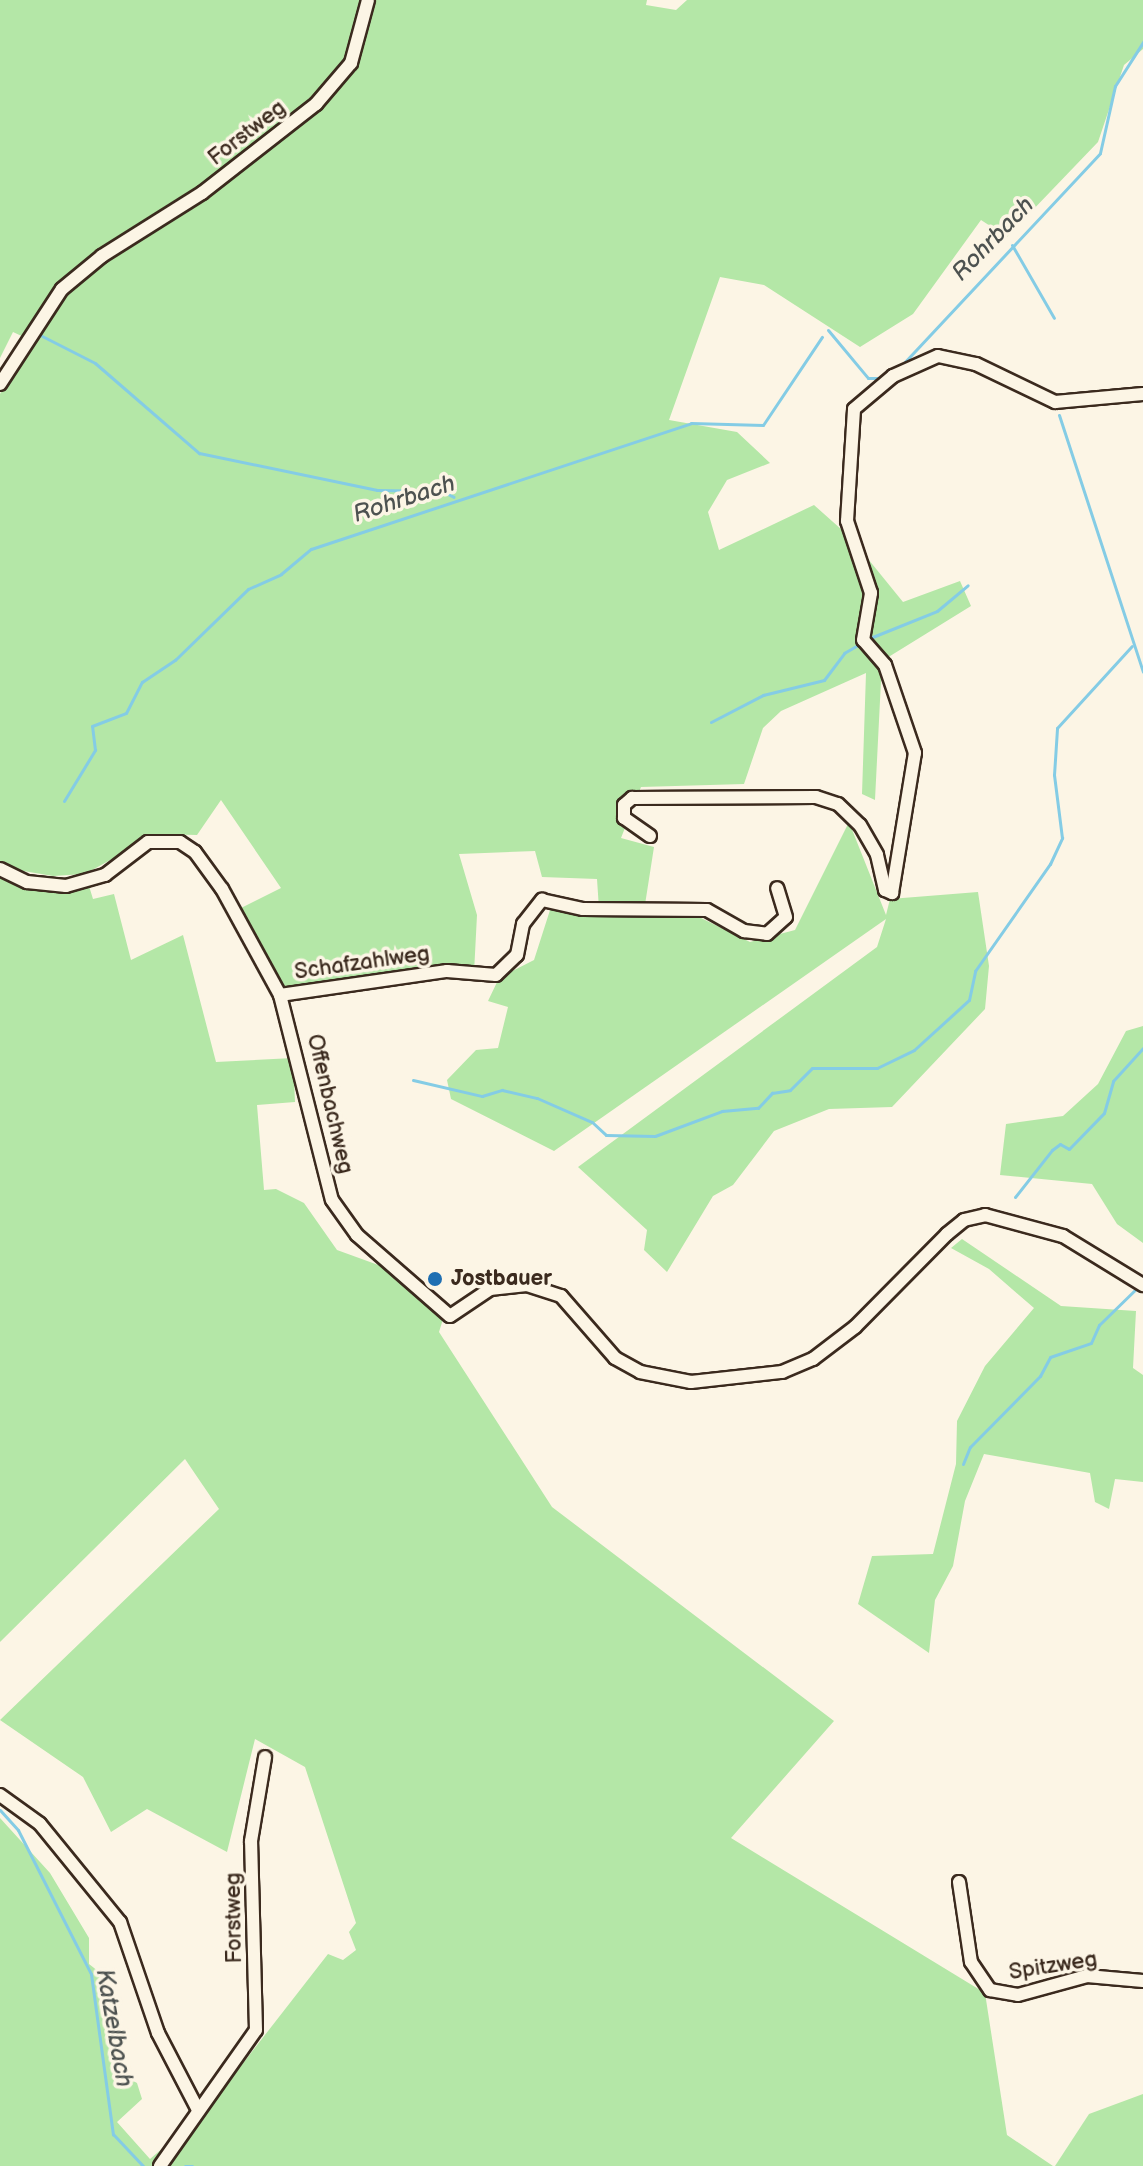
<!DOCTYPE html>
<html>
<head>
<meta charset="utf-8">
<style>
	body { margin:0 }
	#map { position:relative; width:1143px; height:2166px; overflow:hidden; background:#fcf5e5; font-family:"Balsamiq Sans",sans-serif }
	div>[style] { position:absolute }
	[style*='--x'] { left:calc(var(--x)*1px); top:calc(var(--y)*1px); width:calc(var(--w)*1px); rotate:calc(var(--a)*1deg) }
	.green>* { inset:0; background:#b4e7a7 }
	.stream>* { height:3px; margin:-1.5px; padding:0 1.5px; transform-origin:1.5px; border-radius:1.5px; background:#84cce5 }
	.roads { filter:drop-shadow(2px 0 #3b2a1e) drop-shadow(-2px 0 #3b2a1e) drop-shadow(0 2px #3b2a1e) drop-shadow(0 -2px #3b2a1e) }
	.minor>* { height:12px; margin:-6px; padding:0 6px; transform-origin:6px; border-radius:6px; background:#fcf5e5 }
	.dots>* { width:22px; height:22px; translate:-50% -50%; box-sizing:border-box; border:4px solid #fcf5e5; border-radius:50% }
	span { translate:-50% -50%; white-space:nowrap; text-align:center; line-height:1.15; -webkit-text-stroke:7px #fcf5e5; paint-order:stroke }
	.street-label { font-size:22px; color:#3b2a1e }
	.poi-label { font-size:22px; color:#3b2a1e; font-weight:700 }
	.left { translate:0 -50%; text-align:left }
	.water-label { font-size:24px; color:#4d5250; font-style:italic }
</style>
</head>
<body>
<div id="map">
	<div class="green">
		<div style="clip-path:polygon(0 0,647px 0,646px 5px,676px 10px,687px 0,1143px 0,1143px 49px,1124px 65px,1098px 142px,1007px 237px,981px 220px,913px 314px,860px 347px,764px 285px,720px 277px,669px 420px,737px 432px,770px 463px,727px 480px,708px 512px,719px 550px,814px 505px,851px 538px,903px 602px,960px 581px,971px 606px,882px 661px,875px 800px,862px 794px,866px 673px,781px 711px,763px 728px,744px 784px,641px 787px,621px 838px,654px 847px,644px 911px,599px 909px,597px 879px,542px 877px,535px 851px,459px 854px,477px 915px,474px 973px,284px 989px,237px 910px,281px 888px,221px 800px,197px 835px,157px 834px,85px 874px,53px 876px,0 867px,0 394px,28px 339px,13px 332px,0 358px)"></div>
		<div style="clip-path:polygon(849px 822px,886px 915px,890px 899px,978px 892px,989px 966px,985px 1009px,892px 1107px,829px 1109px,774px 1131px,733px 1185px,713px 1196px,667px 1272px,644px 1250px,647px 1230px,578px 1167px,877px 947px,886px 919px,554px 1151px,451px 1099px,447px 1080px,476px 1050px,498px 1048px,508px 1007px,488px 1001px,499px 978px,534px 960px,551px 907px,599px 916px,699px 917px,750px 942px,795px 930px)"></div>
		<div style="clip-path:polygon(0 874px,38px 890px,89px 886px,93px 899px,114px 894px,131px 960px,183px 935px,216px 1062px,293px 1058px,295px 1102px,257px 1105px,264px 1190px,276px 1189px,304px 1203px,337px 1250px,392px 1270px,444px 1316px,439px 1332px,552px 1507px,834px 1721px,731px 1838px,985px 1993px,1007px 2135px,1053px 2166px,0 2166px,0 1818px,50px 1873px,89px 1938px,89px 1964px,108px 1979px,119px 2045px,115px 2071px,137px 2083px,142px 2099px,117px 2122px,150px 2159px,205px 2112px,328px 1954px,343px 1960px,356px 1950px,349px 1932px,356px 1923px,305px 1767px,255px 1739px,227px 1852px,147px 1809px,111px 1832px,83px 1777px,0 1720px,219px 1509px,185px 1459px,0 1642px)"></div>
		<div style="clip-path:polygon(1143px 1026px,1143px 1243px,1117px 1224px,1092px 1184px,1000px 1175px,1006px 1124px,1063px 1116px,1098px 1084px,1126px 1031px)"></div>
		<div style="clip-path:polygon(962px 1239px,1061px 1306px,1136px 1311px,1133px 1368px,1143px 1375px,1143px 1482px,1115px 1479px,1109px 1509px,1095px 1502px,1090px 1473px,984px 1454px,965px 1501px,953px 1566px,935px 1600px,929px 1653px,858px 1604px,872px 1556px,933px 1554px,956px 1464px,957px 1421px,985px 1366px,1034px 1308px,989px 1269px,951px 1248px)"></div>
		<div style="clip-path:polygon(1143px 2094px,1143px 2166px,1055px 2166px,1089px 2114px)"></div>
	</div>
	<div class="stream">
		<div style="--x:1012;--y:245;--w:84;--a:60.1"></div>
		<div style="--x:828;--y:330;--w:62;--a:50.2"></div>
		<div style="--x:868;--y:378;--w:14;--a:0"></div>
		<div style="--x:42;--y:336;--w:59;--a:27"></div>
		<div style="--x:95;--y:363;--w:138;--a:40.9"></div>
		<div style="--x:199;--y:453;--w:182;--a:11.7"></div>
		<div style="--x:377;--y:490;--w:65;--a:0.9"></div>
		<div style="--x:442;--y:491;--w:13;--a:27"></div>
		<div style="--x:901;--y:366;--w:291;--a:-46.9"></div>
		<div style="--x:1100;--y:153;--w:69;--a:-77.4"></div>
		<div style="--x:1115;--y:86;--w:52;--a:-57.5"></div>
		<div style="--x:1059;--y:415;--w:270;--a:71.9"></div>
		<div style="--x:870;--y:638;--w:72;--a:-21.9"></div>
		<div style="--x:937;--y:611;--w:40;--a:-40"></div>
		<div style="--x:711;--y:722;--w:59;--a:-27.4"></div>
		<div style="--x:763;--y:695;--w:63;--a:-13.8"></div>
		<div style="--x:824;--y:680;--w:34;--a:-53"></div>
		<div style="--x:844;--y:653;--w:20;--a:-30"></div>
		<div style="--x:64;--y:801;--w:60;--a:-58.7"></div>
		<div style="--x:95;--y:750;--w:24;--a:-97"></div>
		<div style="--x:92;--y:726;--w:36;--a:-21"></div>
		<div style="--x:126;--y:713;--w:35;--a:-63"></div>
		<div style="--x:142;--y:682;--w:40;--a:-34"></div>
		<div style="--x:175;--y:660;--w:102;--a:-44.2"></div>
		<div style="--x:248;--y:589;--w:36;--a:-24"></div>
		<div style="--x:281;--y:574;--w:39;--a:-40"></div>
		<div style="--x:311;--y:549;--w:400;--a:-18.3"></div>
		<div style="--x:691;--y:423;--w:72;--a:1.6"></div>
		<div style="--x:763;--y:425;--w:106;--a:-56.2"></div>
		<div style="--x:413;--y:1080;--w:71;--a:13.1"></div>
		<div style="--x:482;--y:1096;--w:21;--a:-17"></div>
		<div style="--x:502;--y:1090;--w:36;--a:13"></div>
		<div style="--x:537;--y:1098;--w:60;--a:23.6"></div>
		<div style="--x:592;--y:1122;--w:19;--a:43"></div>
		<div style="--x:606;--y:1135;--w:49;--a:1.2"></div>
		<div style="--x:655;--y:1136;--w:72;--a:-20.5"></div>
		<div style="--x:722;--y:1111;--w:36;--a:-5"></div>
		<div style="--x:758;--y:1108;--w:21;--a:-47"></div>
		<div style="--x:772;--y:1093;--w:18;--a:-9"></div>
		<div style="--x:790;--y:1090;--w:31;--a:-45"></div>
		<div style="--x:812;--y:1068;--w:65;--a:0"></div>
		<div style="--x:877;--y:1068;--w:41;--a:-25.9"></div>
		<div style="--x:914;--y:1050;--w:74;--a:-42.3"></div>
		<div style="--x:969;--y:1000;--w:30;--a:-78"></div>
		<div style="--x:975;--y:971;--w:131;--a:-55"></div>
		<div style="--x:1050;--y:864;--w:29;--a:-65"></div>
		<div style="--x:1062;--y:838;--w:64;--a:-97.2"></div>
		<div style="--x:1054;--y:775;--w:47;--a:-86.3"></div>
		<div style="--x:1057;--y:728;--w:111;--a:-47.6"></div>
		<div style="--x:1015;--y:1197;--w:60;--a:-51.8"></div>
		<div style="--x:1052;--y:1150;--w:10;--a:-37"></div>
		<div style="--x:1060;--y:1144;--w:10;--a:29"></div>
		<div style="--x:1069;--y:1149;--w:50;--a:-45.8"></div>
		<div style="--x:1104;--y:1113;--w:33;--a:-74"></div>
		<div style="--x:1113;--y:1081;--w:45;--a:-47.7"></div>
		<div style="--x:963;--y:1464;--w:18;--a:-68"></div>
		<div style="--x:970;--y:1447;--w:100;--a:-45.4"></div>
		<div style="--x:1040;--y:1376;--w:21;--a:-62"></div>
		<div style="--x:1050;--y:1357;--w:43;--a:-18.9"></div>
		<div style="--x:1091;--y:1343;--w:20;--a:-66"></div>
		<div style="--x:1099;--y:1325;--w:54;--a:-44.3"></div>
		<div style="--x:0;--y:1810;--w:27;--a:48"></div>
		<div style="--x:18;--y:1830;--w:161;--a:63.1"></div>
		<div style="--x:91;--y:1974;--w:162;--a:82.2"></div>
		<div style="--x:113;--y:2134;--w:44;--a:46.8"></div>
		<div style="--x:185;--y:2166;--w:7;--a:0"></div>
	</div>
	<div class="roads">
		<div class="minor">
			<div style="--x:0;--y:384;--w:113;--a:-56.9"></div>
			<div style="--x:62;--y:289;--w:52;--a:-39.5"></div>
			<div style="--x:102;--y:256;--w:118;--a:-32.2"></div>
			<div style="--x:202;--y:193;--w:145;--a:-38"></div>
			<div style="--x:316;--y:104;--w:54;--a:-49.5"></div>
			<div style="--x:351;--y:63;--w:65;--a:-74.9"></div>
			<div style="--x:650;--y:836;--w:32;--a:-145"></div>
			<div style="--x:624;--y:818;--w:13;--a:-90"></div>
			<div style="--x:624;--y:805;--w:11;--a:-41"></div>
			<div style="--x:632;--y:798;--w:184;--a:-0.3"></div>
			<div style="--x:816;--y:797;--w:23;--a:18"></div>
			<div style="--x:838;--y:804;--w:30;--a:44"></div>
			<div style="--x:860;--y:825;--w:34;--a:60"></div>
			<div style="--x:877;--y:855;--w:36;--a:77"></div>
			<div style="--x:885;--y:890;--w:8;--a:23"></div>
			<div style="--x:892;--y:893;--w:142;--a:-80.7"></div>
			<div style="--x:915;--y:753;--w:93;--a:-108.8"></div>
			<div style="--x:885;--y:665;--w:33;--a:-131"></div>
			<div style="--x:863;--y:640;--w:48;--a:-80.3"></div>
			<div style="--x:871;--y:593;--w:76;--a:-108.4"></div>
			<div style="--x:847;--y:521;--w:112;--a:-86.4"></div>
			<div style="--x:854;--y:409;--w:51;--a:-40.2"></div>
			<div style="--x:893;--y:376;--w:49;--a:-24"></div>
			<div style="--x:938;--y:356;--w:39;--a:12"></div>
			<div style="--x:976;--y:364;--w:88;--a:25.7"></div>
			<div style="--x:1055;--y:402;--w:88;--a:-5.2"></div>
			<div style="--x:0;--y:869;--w:30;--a:26"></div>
			<div style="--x:27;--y:882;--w:39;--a:6"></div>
			<div style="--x:66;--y:886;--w:41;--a:-15.8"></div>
			<div style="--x:105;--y:875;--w:54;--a:-37.5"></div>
			<div style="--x:148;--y:842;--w:32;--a:0"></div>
			<div style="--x:180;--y:842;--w:18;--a:34"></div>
			<div style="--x:195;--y:852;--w:46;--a:53.9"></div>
			<div style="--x:222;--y:889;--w:121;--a:61.3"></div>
			<div style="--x:280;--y:995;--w:211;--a:75.8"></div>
			<div style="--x:332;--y:1200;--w:43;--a:54.5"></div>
			<div style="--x:357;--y:1235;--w:123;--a:41.1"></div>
			<div style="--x:450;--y:1316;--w:48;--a:-34"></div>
			<div style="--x:490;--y:1289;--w:37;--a:-6"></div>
			<div style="--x:527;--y:1285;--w:36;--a:18"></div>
			<div style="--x:561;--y:1296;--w:82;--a:48.9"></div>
			<div style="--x:615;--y:1358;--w:29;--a:29"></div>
			<div style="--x:640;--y:1372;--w:52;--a:11.1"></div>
			<div style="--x:691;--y:1382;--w:92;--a:-6.3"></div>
			<div style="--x:782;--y:1372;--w:34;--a:-23"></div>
			<div style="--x:813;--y:1359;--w:53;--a:-37.3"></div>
			<div style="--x:855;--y:1327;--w:131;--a:-45.3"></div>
			<div style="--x:947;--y:1234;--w:22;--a:-39"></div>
			<div style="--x:964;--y:1220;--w:22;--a:-13"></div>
			<div style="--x:985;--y:1215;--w:81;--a:15.1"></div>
			<div style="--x:1063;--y:1236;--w:94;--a:31.5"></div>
			<div style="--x:280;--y:995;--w:169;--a:-8.2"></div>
			<div style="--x:447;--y:971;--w:49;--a:4.7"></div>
			<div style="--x:496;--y:975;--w:29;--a:-44"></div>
			<div style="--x:517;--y:955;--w:32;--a:-79"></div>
			<div style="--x:523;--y:924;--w:31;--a:-52"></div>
			<div style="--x:542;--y:900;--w:42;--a:12.4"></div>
			<div style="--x:583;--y:909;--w:124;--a:0.5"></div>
			<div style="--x:707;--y:910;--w:43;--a:29.6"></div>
			<div style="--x:744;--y:931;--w:23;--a:7"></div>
			<div style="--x:767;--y:934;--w:25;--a:-42"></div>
			<div style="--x:786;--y:917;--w:30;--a:-107"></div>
			<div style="--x:0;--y:1795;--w:49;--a:35.9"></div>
			<div style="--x:40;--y:1824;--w:127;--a:50.8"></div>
			<div style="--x:120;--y:1922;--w:117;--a:71.1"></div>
			<div style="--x:158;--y:2033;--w:85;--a:62.5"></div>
			<div style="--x:959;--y:1882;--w:81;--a:81.5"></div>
			<div style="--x:971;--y:1962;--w:34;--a:56"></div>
			<div style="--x:990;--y:1990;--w:28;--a:10"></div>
			<div style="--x:1018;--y:1995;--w:72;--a:-15.4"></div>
			<div style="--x:1087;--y:1976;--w:56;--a:5.1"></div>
			<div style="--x:160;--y:2166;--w:166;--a:-54.8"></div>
			<div style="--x:256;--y:2030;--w:189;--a:-91.5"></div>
			<div style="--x:251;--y:1841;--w:85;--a:-80.5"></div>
		</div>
	</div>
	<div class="dots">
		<div style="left:435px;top:1279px;background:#1f6fb2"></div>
	</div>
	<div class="street-label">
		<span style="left:247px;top:133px;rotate:-38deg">Forstweg</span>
		<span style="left:362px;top:963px;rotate:-8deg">Schafzahlweg</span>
		<span style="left:330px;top:1104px;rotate:77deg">Offenbachweg</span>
		<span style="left:234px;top:1918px;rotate:-91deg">Forstweg</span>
		<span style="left:1053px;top:1966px;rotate:-9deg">Spitzweg</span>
	</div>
	<div class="poi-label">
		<span class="left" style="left:451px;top:1279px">Jostbauer</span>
	</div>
	<div class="water-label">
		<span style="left:993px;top:239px;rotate:-46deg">Rohrbach</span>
		<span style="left:404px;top:499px;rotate:-18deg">Rohrbach</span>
		<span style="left:114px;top:2028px;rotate:80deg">Katzelbach</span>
	</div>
</div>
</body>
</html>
